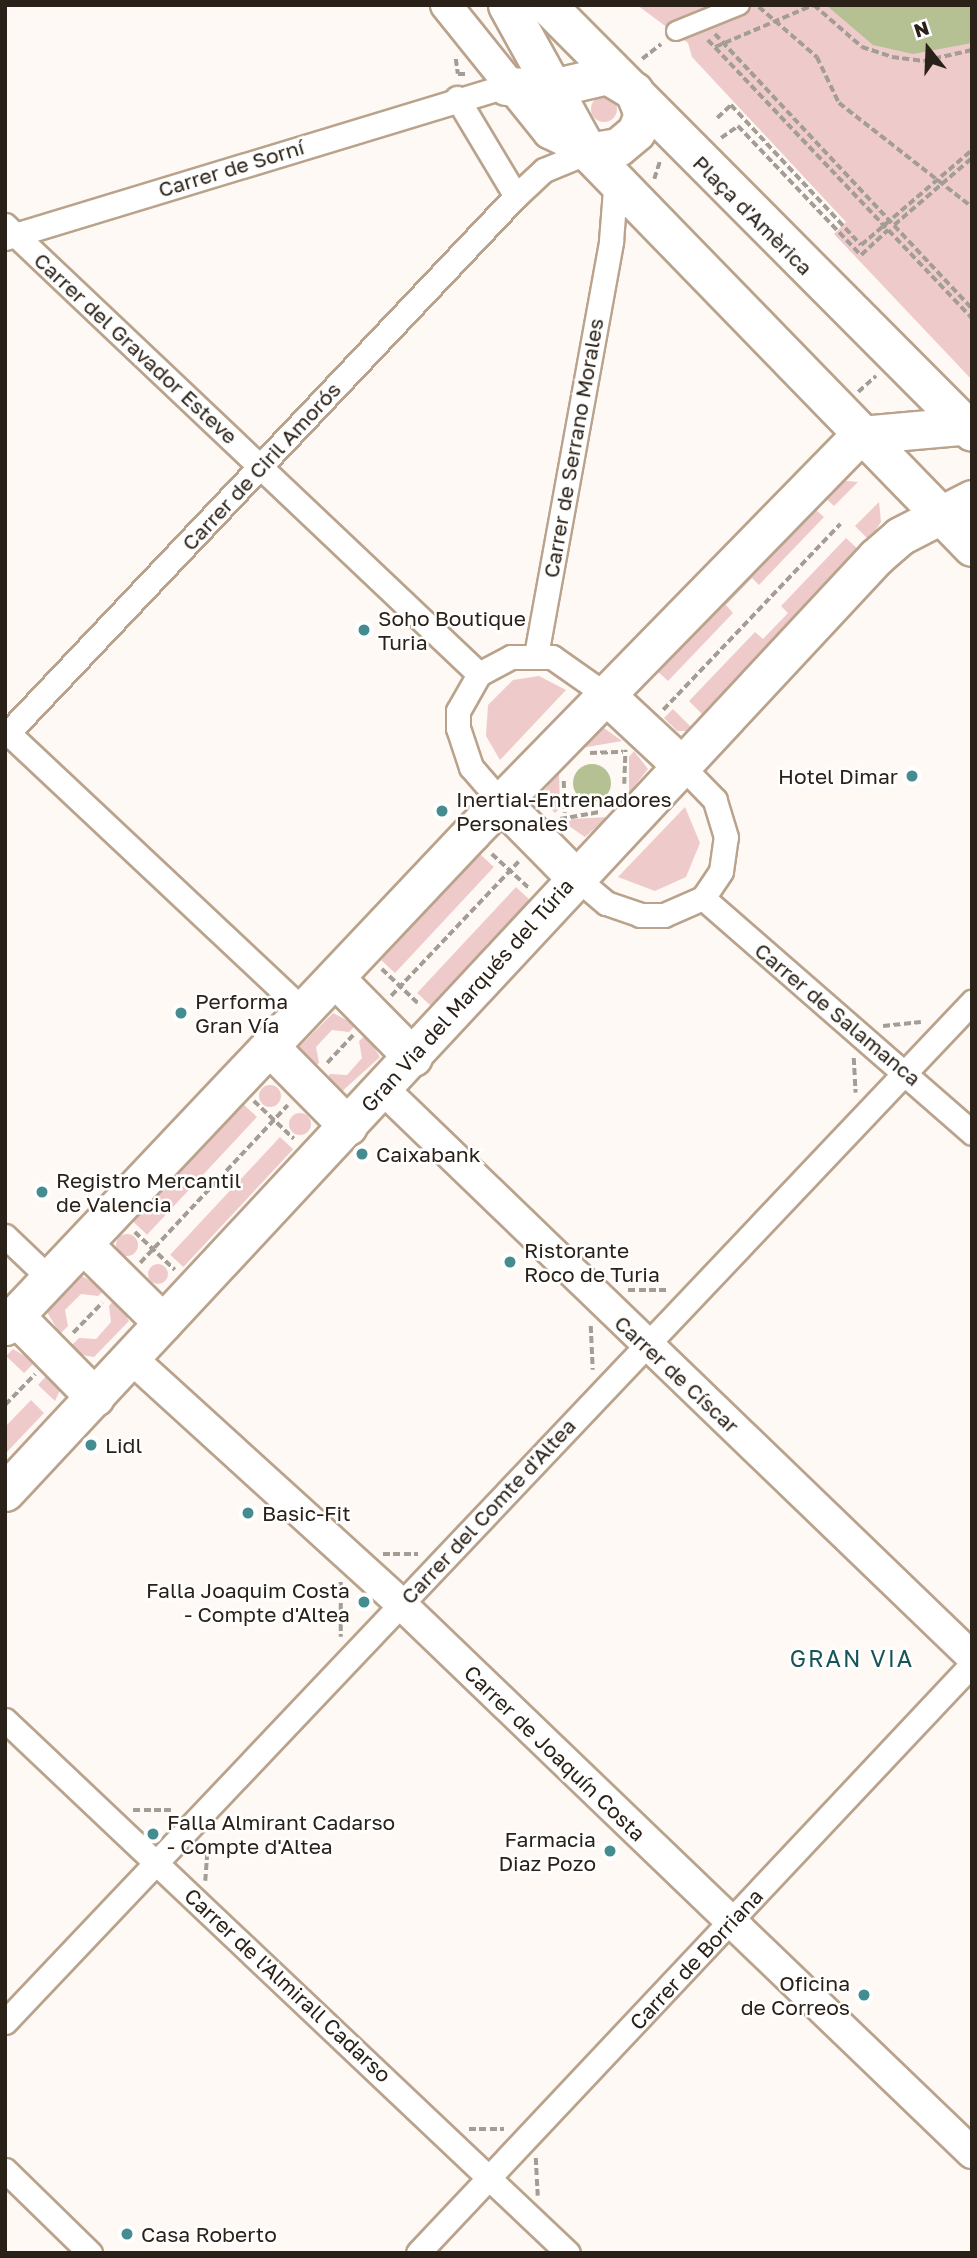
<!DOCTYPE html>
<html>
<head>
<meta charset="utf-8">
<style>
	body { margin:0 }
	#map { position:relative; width:977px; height:2258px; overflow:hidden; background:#fef9f4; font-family:"Golos Text",sans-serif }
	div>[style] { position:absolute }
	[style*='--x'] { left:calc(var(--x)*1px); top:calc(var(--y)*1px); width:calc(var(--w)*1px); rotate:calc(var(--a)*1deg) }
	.green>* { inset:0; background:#eecacb; transform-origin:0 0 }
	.round { border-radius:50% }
	.water>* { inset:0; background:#b5c192 }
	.path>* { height:3.5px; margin-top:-1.75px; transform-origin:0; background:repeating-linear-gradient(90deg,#a49d96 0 7px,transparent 0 10.5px) }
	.roads { filter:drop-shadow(2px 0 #baa38c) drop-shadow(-2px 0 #baa38c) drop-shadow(0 2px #baa38c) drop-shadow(0 -2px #baa38c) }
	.minor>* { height:23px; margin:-11.5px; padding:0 11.5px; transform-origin:11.5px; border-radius:11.5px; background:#fff }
	.tertiary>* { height:30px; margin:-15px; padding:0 15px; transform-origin:15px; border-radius:15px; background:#fff }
	.primary>* { height:37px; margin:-18.5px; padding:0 18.5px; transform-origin:18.5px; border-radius:18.5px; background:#fff }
	.bridges { filter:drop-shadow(2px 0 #baa38c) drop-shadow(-2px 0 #baa38c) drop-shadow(0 2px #baa38c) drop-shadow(0 -2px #baa38c) }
	.pedestrian-bridge>* { height:18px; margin:-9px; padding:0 9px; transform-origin:9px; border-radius:9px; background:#fff }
	.dots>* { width:19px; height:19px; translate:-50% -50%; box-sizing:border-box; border:4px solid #fff; border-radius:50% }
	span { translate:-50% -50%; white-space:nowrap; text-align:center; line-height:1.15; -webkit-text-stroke:5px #fff; paint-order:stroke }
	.street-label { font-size:21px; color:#2a2118 }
	.poi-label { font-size:21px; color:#2a2118 }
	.left { translate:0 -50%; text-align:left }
	.right { translate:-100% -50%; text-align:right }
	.neighbourhood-label { font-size:23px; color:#195558; letter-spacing:2px }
	.frame { position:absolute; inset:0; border:7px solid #2a2118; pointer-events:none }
	.north { position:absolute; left:893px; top:14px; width:70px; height:70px; -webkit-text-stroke:5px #fff; paint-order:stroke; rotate:342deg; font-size:19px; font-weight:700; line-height:28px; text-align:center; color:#2a2118 }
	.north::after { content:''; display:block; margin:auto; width:24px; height:32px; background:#2a2118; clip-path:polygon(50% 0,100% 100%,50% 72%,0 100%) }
</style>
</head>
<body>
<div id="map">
	<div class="green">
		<div style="clip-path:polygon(637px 5px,972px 5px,972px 380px,834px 234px,846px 222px,692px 57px,688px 43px)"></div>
		<div class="round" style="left:591px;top:96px;width:26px;height:26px"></div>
		<div style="clip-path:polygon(837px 480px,858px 482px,834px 506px,820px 493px)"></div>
		<div style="clip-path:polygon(879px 502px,881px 522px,869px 540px,855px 526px)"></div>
		<div style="clip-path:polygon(810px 505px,824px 517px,759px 585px,752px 578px,726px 605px,733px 613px,668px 681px,655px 669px)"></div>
		<div style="clip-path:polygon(846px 538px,859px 550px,703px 715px,689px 701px,755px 632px,763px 639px,788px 613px,781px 606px)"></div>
		<div style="clip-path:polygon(539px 676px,566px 690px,500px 760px,486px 736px,488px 705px,513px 680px)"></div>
		<div style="clip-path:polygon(673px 709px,691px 727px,688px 731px,677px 731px,664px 718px)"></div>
		<div style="clip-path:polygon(604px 728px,622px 741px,581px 748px,595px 732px)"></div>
		<div style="clip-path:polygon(634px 751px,648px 769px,629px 793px,629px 757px)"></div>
		<div style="clip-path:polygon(559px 772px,560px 808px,555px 813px,540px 796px)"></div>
		<div style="clip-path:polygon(685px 807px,700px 843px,686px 877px,655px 891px,618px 877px)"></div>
		<div style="clip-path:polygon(608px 817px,585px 837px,566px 824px,572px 819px)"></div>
		<div style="left:480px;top:854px;width:19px;height:145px;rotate:43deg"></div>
		<div style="left:516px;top:887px;width:19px;height:145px;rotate:43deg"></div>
		<div style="clip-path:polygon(333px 1013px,356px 1025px,349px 1032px,332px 1030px,316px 1047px,319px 1063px,311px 1070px,298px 1048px)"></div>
		<div style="clip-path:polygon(366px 1035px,380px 1057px,339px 1094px,323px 1082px,330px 1074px,347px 1075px,362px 1058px,359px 1041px)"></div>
		<div class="round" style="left:259px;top:1085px;width:22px;height:22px"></div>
		<div style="left:243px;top:1104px;width:19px;height:161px;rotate:43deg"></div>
		<div class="round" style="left:289px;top:1113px;width:22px;height:22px"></div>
		<div style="left:280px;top:1137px;width:18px;height:161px;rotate:43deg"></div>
		<div class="round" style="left:116px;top:1234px;width:22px;height:22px"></div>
		<div class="round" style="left:148px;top:1264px;width:20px;height:20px"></div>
		<div style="clip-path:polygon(82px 1276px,105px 1289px,98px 1296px,81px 1294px,65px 1310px,68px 1326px,60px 1334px,47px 1312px)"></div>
		<div style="clip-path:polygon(115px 1298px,129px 1321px,94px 1357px,82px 1355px,72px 1345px,79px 1338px,96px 1339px,111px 1322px,109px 1306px)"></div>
		<div style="clip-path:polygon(13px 1349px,35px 1362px,24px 1373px,6px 1356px)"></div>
		<div style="clip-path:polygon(48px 1374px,61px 1388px,55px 1401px,38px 1385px)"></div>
		<div style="clip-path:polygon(31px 1400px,44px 1413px,5px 1454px,5px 1427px)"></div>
	</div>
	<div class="water">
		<div style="clip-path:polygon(826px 5px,972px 5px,972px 43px,913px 54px,873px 45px)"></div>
		<div class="round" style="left:573px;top:764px;width:38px;height:38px"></div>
	</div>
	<div class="path">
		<div style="--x:814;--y:5;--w:64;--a:41.2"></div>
		<div style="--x:862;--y:47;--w:32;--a:18"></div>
		<div style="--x:892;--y:57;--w:32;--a:7"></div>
		<div style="--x:924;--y:61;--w:49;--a:-12.9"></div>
		<div style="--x:759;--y:7;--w:77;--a:40.8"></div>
		<div style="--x:817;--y:57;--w:51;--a:64.4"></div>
		<div style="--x:839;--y:103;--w:169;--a:38"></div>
		<div style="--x:715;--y:34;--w:376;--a:46.9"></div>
		<div style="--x:708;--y:40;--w:383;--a:46.5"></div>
		<div style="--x:715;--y:47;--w:107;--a:-23.2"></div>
		<div style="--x:456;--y:59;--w:15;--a:82"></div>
		<div style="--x:458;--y:74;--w:8;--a:0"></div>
		<div style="--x:642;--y:59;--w:24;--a:-38"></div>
		<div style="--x:717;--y:118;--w:19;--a:-43"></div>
		<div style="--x:731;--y:105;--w:191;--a:47.1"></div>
		<div style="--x:861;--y:245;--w:146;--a:-40.6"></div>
		<div style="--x:721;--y:138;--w:21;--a:-35"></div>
		<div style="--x:738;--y:126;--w:178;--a:46.4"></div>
		<div style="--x:861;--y:255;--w:37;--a:-43"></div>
		<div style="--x:654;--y:179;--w:20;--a:-72"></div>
		<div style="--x:894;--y:225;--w:103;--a:-40.7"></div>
		<div style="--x:858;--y:392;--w:24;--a:-42"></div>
		<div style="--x:663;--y:710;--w:257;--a:-46.4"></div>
		<div style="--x:590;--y:753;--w:33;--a:-2"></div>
		<div style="--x:564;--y:781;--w:32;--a:88"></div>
		<div style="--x:624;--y:784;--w:34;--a:-88"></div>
		<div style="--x:560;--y:819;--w:40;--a:-10"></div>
		<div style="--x:492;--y:854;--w:52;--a:42.6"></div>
		<div style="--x:382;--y:969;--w:52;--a:43.5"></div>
		<div style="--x:391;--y:996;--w:185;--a:-46.5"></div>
		<div style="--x:883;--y:1026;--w:38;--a:-6"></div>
		<div style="--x:854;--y:1058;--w:35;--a:87"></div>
		<div style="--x:327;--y:1063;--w:38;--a:-47"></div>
		<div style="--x:254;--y:1101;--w:55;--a:43.5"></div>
		<div style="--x:135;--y:1232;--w:55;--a:43.5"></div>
		<div style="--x:140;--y:1263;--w:216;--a:-46.9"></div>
		<div style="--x:628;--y:1290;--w:41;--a:0"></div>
		<div style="--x:591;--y:1326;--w:44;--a:87.4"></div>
		<div style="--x:73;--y:1333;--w:42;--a:-46"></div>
		<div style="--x:5;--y:1405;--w:43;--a:-45.9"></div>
		<div style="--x:383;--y:1554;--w:35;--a:0"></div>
		<div style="--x:341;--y:1582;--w:55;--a:90"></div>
		<div style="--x:133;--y:1810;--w:41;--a:0"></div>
		<div style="--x:205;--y:1881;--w:41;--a:-85.8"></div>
		<div style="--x:469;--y:2129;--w:35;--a:0"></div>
		<div style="--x:536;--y:2158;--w:38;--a:87"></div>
	</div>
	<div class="roads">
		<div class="minor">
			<div style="--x:457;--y:98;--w:114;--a:59"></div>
			<div style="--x:5;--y:225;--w:653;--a:43.45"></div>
			<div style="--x:5;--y:238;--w:524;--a:-16.88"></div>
			<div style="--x:536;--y:655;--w:421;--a:-79.7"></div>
			<div style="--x:611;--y:241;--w:64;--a:-85.5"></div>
			<div style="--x:5;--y:730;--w:410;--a:43.2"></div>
			<div style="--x:5;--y:736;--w:743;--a:-46.58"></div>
			<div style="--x:516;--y:196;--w:38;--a:-43"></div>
			<div style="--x:544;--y:170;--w:48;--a:-22.2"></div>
			<div style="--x:503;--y:804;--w:49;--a:-130.9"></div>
			<div style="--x:471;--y:767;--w:41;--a:-108.4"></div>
			<div style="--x:458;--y:728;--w:17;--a:-90"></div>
			<div style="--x:458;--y:711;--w:43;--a:-60.4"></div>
			<div style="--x:479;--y:674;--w:36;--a:-28"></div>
			<div style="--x:511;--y:657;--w:41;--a:0"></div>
			<div style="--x:552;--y:657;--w:66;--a:35.1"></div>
			<div style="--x:574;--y:876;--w:42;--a:40.2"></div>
			<div style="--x:606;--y:903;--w:36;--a:19"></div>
			<div style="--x:640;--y:915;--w:24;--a:0"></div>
			<div style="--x:664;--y:915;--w:43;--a:-23.6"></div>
			<div style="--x:703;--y:898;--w:32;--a:-56"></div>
			<div style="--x:721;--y:871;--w:34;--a:-82"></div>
			<div style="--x:726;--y:837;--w:39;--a:-107"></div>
			<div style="--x:715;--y:800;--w:50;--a:-134.2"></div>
			<div style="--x:703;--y:898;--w:357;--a:41.1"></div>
			<div style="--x:5;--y:1236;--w:62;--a:43.7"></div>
			<div style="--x:5;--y:1720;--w:775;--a:43.43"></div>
			<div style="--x:5;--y:2022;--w:1406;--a:-46.53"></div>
			<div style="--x:5;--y:2170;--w:119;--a:44.3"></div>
			<div style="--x:418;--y:2253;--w:809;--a:-46.75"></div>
		</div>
		<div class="tertiary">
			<div style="--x:446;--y:5;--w:164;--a:51.2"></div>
			<div style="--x:549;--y:133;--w:43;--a:26"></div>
			<div style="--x:383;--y:1089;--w:818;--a:43.96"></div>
			<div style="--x:131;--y:1358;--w:365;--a:42.3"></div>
			<div style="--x:401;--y:1604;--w:792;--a:43.87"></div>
		</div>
		<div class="primary">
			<div style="--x:507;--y:5;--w:168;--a:61.1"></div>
			<div style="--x:588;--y:152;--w:551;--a:45.81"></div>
			<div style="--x:547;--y:5;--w:602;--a:45.13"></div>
			<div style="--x:506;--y:86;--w:46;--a:2.5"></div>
			<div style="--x:552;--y:88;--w:57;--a:-13.3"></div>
			<div style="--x:607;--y:75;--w:31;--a:31"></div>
			<div style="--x:634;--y:91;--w:25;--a:69"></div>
			<div style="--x:643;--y:114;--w:19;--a:111"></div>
			<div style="--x:636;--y:132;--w:23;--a:140"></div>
			<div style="--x:618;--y:147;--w:30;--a:171"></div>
			<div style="--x:606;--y:695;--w:101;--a:43"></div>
			<div style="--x:503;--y:804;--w:101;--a:45.4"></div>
			<div style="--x:335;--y:978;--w:111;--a:45.4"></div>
			<div style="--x:270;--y:1047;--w:111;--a:45.4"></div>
			<div style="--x:83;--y:1244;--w:112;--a:44.6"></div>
			<div style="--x:15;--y:1316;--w:114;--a:45.4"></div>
			<div style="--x:5;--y:1326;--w:678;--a:-46.61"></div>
			<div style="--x:471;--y:833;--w:557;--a:-45.66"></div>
			<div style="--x:860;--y:435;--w:112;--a:-5.1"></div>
			<div style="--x:5;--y:1492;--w:1278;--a:-47.03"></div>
			<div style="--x:876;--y:557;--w:32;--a:-41"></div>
			<div style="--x:900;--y:536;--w:81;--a:-27.2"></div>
		</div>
	</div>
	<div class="bridges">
		<div class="pedestrian-bridge">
			<div style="--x:676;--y:31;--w:69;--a:-22.1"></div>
		</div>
	</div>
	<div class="dots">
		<div style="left:364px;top:630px;background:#448c8f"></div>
		<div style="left:912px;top:776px;background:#448c8f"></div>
		<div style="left:442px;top:811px;background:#448c8f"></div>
		<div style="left:181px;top:1013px;background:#448c8f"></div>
		<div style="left:362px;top:1154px;background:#448c8f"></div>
		<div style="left:42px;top:1192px;background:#448c8f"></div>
		<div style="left:510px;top:1262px;background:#448c8f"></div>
		<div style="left:91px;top:1445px;background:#448c8f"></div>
		<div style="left:248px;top:1513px;background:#448c8f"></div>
		<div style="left:364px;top:1602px;background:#448c8f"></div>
		<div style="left:153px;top:1834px;background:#448c8f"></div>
		<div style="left:610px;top:1851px;background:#448c8f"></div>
		<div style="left:864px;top:1995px;background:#448c8f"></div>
		<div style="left:127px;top:2234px;background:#448c8f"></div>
	</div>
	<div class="street-label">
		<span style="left:231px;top:168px;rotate:-17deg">Carrer de Sorní</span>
		<span style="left:753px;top:215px;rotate:45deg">Plaça d'Amèrica</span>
		<span style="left:136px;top:348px;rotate:43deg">Carrer del Gravador Esteve</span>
		<span style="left:573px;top:448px;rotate:-80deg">Carrer de Serrano Morales</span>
		<span style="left:261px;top:466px;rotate:-47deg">Carrer de Ciril Amorós</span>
		<span style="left:467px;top:995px;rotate:-48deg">Gran Via del Marqués del Túria</span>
		<span style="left:838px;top:1014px;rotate:40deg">Carrer de Salamanca</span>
		<span style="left:677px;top:1374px;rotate:43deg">Carrer de Císcar</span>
		<span style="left:488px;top:1511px;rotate:-47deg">Carrer del Comte d'Altea</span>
		<span style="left:555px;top:1753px;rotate:44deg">Carrer de Joaquín Costa</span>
		<span style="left:696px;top:1959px;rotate:-47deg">Carrer de Borriana</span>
		<span style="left:288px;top:1985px;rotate:43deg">Carrer de l'Almirall Cadarso</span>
	</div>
	<div class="poi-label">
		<span class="left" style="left:378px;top:630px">Soho Boutique<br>Turia</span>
		<span class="right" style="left:898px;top:776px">Hotel Dimar</span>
		<span class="left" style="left:456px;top:811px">Inertial-Entrenadores<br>Personales</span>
		<span class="left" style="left:195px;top:1013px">Performa<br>Gran Vía</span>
		<span class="left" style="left:376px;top:1154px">Caixabank</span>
		<span class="left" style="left:56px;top:1192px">Registro Mercantil<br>de Valencia</span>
		<span class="left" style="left:524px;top:1262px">Ristorante<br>Roco de Turia</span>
		<span class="left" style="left:105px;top:1445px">Lidl</span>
		<span class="left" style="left:262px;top:1513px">Basic-Fit</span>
		<span class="right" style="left:350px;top:1602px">Falla Joaquim Costa<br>- Compte d'Altea</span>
		<span class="left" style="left:167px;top:1834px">Falla Almirant Cadarso<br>- Compte d'Altea</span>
		<span class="right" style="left:596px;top:1851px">Farmacia<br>Diaz Pozo</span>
		<span class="right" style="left:850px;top:1995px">Oficina<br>de Correos</span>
		<span class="left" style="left:141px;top:2234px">Casa Roberto</span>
	</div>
	<div class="neighbourhood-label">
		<span style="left:852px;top:1658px">GRAN VIA</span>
	</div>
	<div class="frame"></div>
	<div class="north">N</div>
</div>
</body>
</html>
